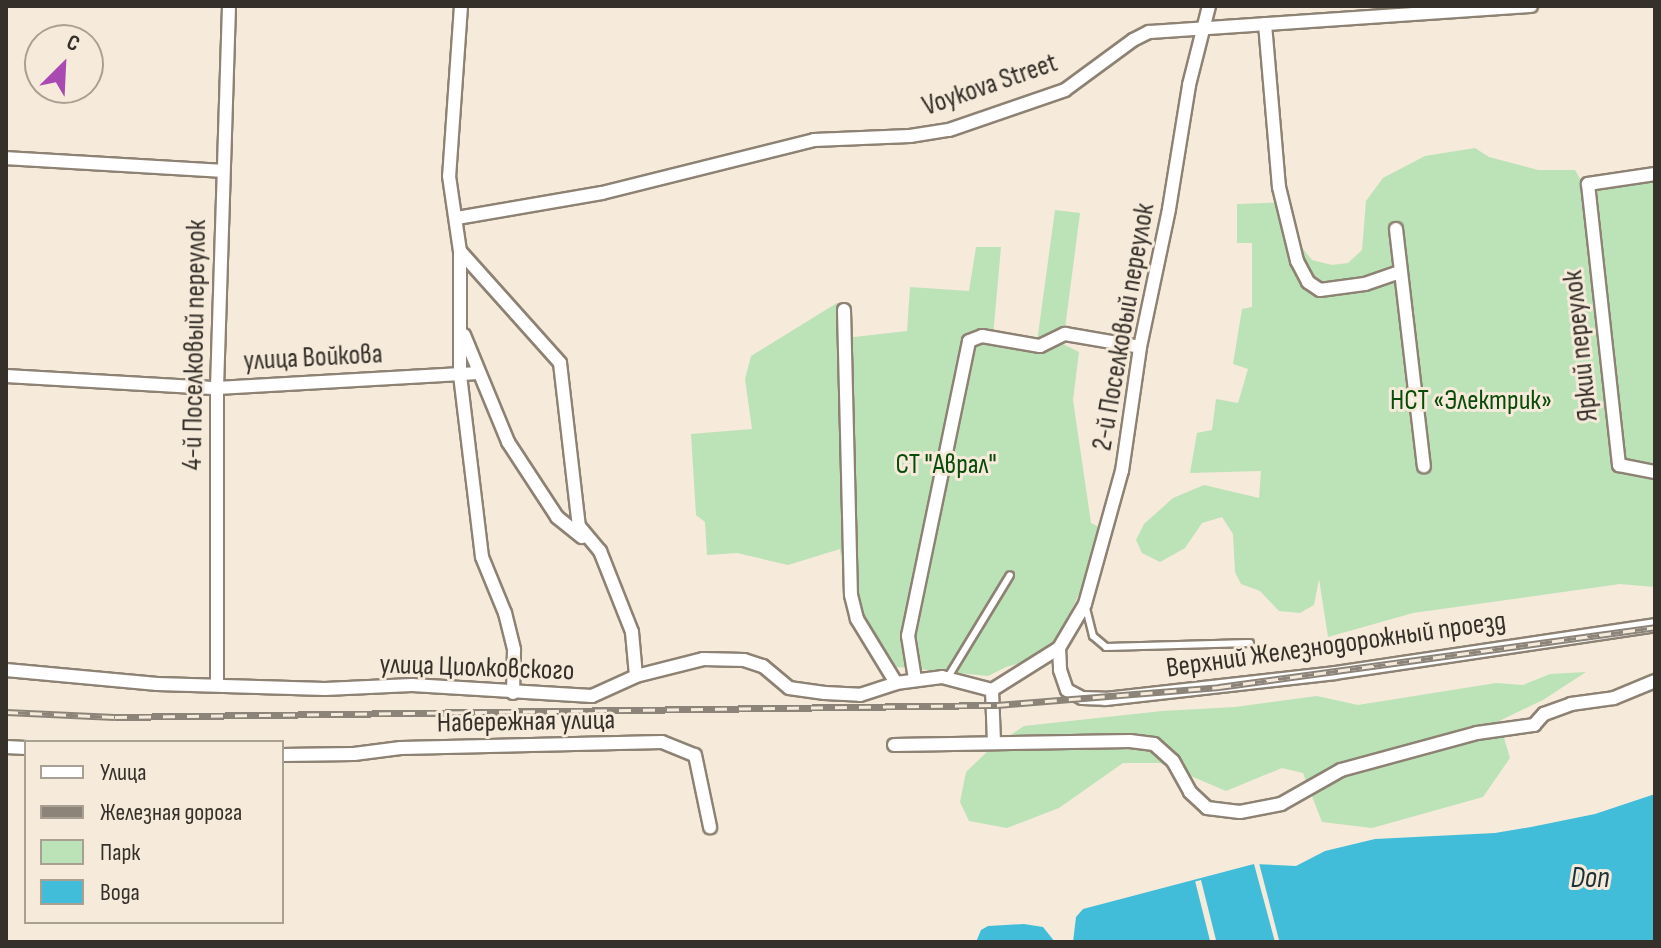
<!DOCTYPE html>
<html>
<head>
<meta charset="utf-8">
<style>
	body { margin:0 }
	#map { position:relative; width:1661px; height:948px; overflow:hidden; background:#f6eada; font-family:"Sofia Sans Condensed",sans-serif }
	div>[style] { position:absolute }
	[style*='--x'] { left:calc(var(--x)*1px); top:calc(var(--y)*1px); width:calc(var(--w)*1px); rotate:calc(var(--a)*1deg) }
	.green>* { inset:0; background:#bce2b8 }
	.water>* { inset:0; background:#41bdd9 }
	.pier>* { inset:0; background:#f6eada; transform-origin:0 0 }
	.roads { filter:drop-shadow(2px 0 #8d8273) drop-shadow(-2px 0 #8d8273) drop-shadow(0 2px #8d8273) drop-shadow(0 -2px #8d8273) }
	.service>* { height:6px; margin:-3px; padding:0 3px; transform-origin:3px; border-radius:3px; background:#fff }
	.minor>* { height:12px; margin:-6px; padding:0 6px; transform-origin:6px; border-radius:6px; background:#fff }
	.rail>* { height:7px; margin-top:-3.5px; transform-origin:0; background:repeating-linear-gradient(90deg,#f6eada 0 12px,#8c8479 0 24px); box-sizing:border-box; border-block:2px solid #8c8479 }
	span { translate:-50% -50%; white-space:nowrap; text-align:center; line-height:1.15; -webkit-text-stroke:6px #f6eada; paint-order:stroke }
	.street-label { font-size:28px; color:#35302a }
	.park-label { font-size:28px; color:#094c09 }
	.water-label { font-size:30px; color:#1d3237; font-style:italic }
	.frame { position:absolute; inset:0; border:8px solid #35302a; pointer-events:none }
	.legend { position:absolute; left:24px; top:740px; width:260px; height:184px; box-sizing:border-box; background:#f6eada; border:2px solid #a9a094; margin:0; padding:10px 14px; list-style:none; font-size:24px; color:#35302a }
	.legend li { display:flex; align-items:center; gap:16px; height:40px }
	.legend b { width:40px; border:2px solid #a9a094 }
	.north { position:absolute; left:24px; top:24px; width:80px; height:80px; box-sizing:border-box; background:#f6eada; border:2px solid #a9a094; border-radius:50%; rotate:24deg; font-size:22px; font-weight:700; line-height:32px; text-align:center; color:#35302a }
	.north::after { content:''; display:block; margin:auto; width:28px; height:36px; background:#a94ab2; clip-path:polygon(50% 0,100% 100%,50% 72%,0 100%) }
</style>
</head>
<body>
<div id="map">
	<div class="green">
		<div style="clip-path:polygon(1475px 148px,1489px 157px,1538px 170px,1575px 170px,1583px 184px,1655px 179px,1655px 587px,1620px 584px,1413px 613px,1328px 637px,1319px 579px,1314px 605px,1300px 613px,1279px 611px,1260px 591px,1241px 584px,1235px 572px,1233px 534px,1222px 517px,1202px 523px,1185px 548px,1160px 562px,1142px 553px,1136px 540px,1144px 524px,1173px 498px,1204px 485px,1259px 498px,1261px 471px,1190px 473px,1197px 433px,1212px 430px,1216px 399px,1238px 403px,1248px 369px,1233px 364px,1242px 309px,1252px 307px,1252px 243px,1237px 243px,1237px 204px,1290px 202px,1300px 245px,1312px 260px,1332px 265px,1348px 263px,1362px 250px,1366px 201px,1383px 178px,1425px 156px)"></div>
		<div style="clip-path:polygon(1055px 210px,1080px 213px,1063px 344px,1079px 352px,1073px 400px,1091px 523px,1099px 527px,1085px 582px,1049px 655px,1006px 667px,988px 676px,878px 665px,848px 617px,840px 549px,788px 565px,737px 553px,707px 555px,705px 522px,696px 515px,691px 434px,752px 429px,745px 379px,751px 356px,837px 303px,842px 305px,845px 338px,907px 331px,910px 287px,969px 291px,976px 247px,1001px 247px,993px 337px,1037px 342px)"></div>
		<div style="clip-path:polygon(1586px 672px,1543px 700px,1499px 721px,1510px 758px,1483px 797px,1372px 828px,1322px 822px,1303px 773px,1282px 768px,1226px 791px,1160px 763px,1123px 763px,1059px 808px,1007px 828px,969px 821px,960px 802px,966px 772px,990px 749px,1024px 726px,1162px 711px,1235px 707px,1317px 696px,1358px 705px,1496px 683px,1523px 685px,1550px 674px)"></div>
	</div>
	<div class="water">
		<div style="clip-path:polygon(1655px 794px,1655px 942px,1073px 942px,1076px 917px,1083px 909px,1254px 864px,1296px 866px,1325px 851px,1375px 839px,1495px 833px,1531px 827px,1595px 814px)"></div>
		<div style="clip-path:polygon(1024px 924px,1043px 927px,1055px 942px,976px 942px,981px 930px,988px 926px)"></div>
	</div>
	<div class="pier">
		<div style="clip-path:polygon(1259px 863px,1279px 940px,1275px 942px,1254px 864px)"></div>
		<div style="left:1201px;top:880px;width:64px;height:6px;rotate:76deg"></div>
	</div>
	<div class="roads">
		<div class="service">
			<div style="--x:1086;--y:608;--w:29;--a:76"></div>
			<div style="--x:1093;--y:636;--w:17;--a:40"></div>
			<div style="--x:1106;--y:647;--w:144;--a:-1.6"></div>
			<div style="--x:948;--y:677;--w:119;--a:-58.7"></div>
		</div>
		<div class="minor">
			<div style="--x:461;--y:6;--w:170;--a:94"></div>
			<div style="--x:449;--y:176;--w:76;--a:81.7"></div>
			<div style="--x:460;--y:251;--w:124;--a:90"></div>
			<div style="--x:460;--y:375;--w:183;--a:83.1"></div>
			<div style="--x:482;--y:557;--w:61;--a:67.7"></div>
			<div style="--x:505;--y:613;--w:38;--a:76"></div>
			<div style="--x:514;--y:650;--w:43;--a:91.3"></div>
			<div style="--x:1265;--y:24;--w:164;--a:85.1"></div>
			<div style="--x:1279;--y:187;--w:76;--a:76.3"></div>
			<div style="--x:1297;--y:261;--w:24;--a:62"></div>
			<div style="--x:1308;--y:282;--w:14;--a:34"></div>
			<div style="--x:1320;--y:290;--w:45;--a:-7.6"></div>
			<div style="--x:1365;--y:284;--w:36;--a:-19"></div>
			<div style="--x:6;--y:158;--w:217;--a:3.4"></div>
			<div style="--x:1655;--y:174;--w:68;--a:171.5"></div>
			<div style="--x:1588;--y:184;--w:283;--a:83.7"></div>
			<div style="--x:1619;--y:465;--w:37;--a:11"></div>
			<div style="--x:457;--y:218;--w:147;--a:-9.8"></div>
			<div style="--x:602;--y:193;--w:219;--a:-14"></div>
			<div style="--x:814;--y:140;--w:96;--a:-2.4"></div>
			<div style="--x:910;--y:136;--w:39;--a:-9"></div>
			<div style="--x:949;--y:130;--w:123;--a:-19"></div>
			<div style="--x:1065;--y:90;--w:84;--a:-36.3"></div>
			<div style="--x:1133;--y:40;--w:18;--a:-27"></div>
			<div style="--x:1149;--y:32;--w:383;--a:-3.9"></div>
			<div style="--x:1396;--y:229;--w:239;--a:83.3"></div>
			<div style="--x:460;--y:251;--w:150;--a:48.2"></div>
			<div style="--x:560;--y:363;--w:164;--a:83.4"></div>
			<div style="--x:579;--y:526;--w:33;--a:50"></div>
			<div style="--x:600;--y:551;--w:87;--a:68.4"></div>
			<div style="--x:632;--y:632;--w:44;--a:84.8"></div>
			<div style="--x:844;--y:310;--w:285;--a:88.6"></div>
			<div style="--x:851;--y:595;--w:25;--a:76"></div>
			<div style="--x:857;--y:619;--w:75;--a:58.6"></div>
			<div style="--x:464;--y:335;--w:116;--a:67.6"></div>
			<div style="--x:508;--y:442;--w:90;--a:56.8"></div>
			<div style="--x:557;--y:517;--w:32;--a:39"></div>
			<div style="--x:6;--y:376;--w:211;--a:3.3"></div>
			<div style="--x:217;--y:388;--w:262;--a:-3.3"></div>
			<div style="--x:1059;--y:648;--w:22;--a:87"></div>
			<div style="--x:1060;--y:670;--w:21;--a:71"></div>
			<div style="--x:1067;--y:690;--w:17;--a:28"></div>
			<div style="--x:1082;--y:698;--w:23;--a:2"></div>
			<div style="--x:1105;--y:699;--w:231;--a:-6.4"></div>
			<div style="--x:1335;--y:673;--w:324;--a:-8.5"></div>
			<div style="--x:6;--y:670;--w:152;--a:5.3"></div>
			<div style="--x:157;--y:684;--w:168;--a:1.7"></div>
			<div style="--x:325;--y:689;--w:87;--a:-2.6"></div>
			<div style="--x:412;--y:685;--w:180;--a:3.5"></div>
			<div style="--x:592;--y:696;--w:48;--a:-24.4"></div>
			<div style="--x:636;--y:676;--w:69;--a:-14.2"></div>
			<div style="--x:703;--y:659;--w:41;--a:1.4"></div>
			<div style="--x:744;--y:660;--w:20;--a:18"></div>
			<div style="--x:763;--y:666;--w:34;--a:40"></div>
			<div style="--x:789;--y:688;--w:36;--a:8"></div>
			<div style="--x:825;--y:693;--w:35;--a:3"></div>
			<div style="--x:860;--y:695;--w:38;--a:-18"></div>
			<div style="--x:896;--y:683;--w:46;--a:-7.4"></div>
			<div style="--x:942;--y:677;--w:52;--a:14.6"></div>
			<div style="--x:992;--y:690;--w:79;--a:-32.1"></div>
			<div style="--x:1059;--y:648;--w:51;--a:-59.4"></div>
			<div style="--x:1085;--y:604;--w:138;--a:-74.5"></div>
			<div style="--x:1122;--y:471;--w:125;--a:-81.7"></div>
			<div style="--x:1140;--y:347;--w:141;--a:-78.1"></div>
			<div style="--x:1169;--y:209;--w:126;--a:-80.8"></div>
			<div style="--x:1189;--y:85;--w:81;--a:-75.8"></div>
			<div style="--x:915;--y:679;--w:44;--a:-99.2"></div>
			<div style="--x:908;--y:636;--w:301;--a:-78.3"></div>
			<div style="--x:969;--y:341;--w:14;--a:-21"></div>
			<div style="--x:982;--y:336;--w:59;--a:9.8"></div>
			<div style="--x:1040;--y:346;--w:28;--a:-26"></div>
			<div style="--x:1065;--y:334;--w:76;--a:9.8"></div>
			<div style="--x:217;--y:684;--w:296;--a:-90"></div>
			<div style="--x:217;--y:388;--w:382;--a:-88.2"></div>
			<div style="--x:992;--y:690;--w:52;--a:87.8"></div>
			<div style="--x:894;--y:745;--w:236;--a:-1"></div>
			<div style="--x:1130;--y:741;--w:24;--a:7"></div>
			<div style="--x:1154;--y:744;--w:25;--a:42"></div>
			<div style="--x:1173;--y:761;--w:35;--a:61"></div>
			<div style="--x:1190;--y:792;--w:23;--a:43"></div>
			<div style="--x:1207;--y:808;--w:33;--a:7"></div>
			<div style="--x:1240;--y:812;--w:42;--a:-11"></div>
			<div style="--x:1281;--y:804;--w:69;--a:-29.5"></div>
			<div style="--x:1341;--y:770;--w:141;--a:-15.2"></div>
			<div style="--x:1477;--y:733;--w:58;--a:-8"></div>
			<div style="--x:1534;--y:725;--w:15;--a:-48"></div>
			<div style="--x:1544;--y:714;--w:29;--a:-20"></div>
			<div style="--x:1571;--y:704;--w:43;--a:-7.9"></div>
			<div style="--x:1614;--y:698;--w:44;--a:-22.5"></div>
			<div style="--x:6;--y:747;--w:20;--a:3"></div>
			<div style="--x:282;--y:755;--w:72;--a:-0.8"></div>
			<div style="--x:354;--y:754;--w:47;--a:-7.3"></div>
			<div style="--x:401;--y:748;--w:261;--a:-1.3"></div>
			<div style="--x:662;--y:742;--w:35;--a:22"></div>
			<div style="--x:695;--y:755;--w:74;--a:78.2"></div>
		</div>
	</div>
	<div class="rail">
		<div style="--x:6;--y:712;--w:109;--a:2.6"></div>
		<div style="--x:115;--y:717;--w:882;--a:-0.78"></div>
		<div style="--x:997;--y:705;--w:223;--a:-4.6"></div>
		<div style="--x:1219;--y:687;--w:440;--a:-7.8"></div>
	</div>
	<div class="street-label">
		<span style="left:990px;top:85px;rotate:-19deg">Voykova Street</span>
		<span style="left:1124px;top:327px;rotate:-80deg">2-й Поселковый переулок</span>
		<span style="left:195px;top:345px;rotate:-89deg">4-й Поселковый переулок</span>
		<span style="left:1581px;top:346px;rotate:-96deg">Яркий переулок</span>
		<span style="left:313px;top:358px;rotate:-3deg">улица Войкова</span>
		<span style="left:1336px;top:645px;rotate:-8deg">Верхний Железнодорожный проезд</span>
		<span style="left:477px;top:668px;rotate:2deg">улица Циолковского</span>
		<span style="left:526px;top:722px;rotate:-1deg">Набережная улица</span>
	</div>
	<div class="park-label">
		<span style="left:1471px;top:401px">НСТ «Электрик»</span>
		<span style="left:946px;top:465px">СТ "Аврал"</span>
	</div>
	<div class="water-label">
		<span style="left:1590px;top:878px">Don</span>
	</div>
	<div class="frame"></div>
	<ul class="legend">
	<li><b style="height:10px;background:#fff"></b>Улица</li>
	<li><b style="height:10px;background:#8c8479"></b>Железная дорога</li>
	<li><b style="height:22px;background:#bce2b8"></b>Парк</li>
	<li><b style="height:22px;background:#41bdd9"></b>Вода</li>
	</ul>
	<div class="north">С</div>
</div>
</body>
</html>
